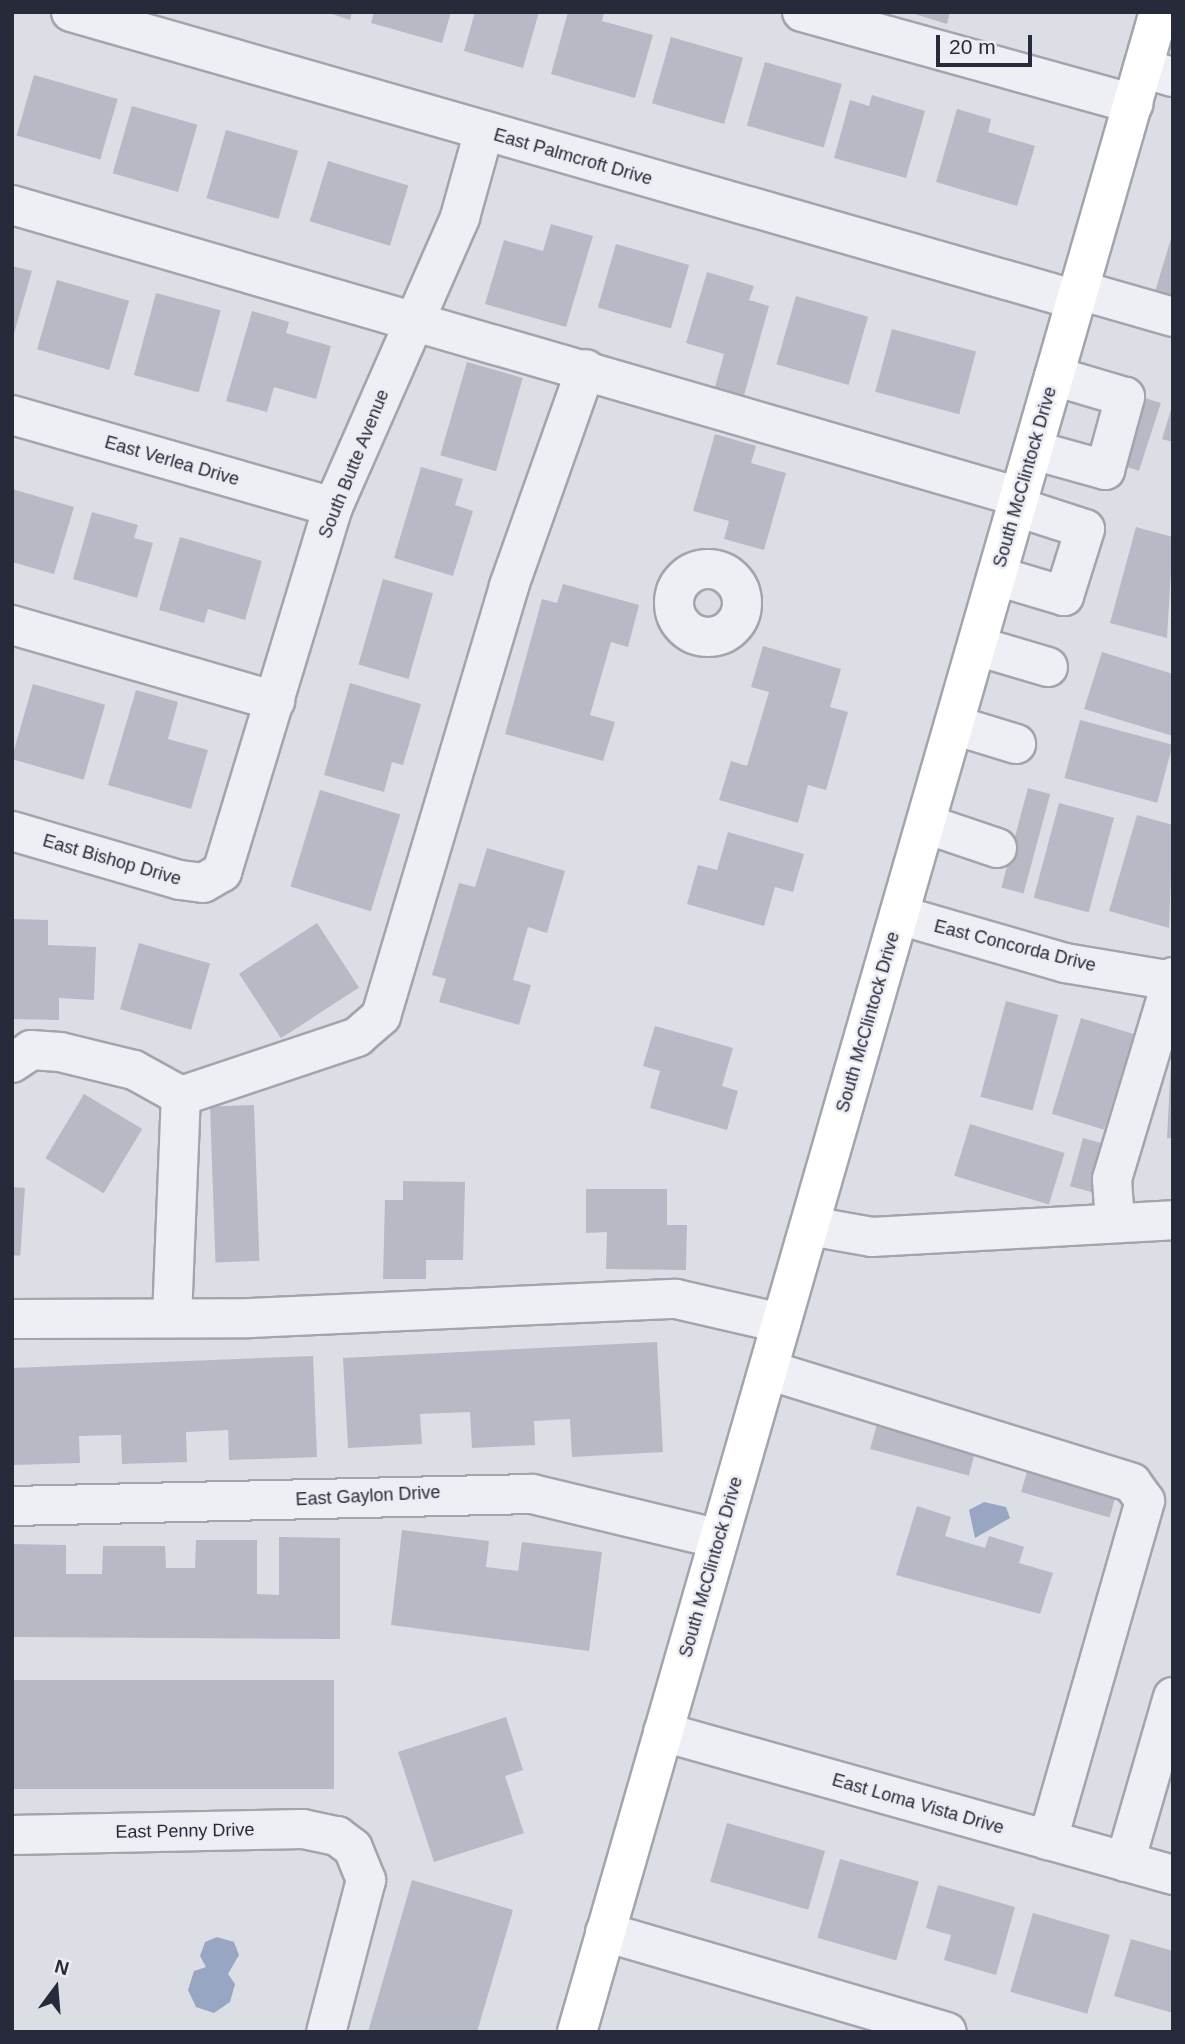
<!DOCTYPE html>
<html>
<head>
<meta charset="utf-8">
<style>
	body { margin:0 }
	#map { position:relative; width:1185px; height:2044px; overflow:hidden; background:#dcdee5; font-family:Helvetica,sans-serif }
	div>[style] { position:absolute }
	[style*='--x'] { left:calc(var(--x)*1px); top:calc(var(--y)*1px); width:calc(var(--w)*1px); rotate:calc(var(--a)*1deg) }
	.water>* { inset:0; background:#99a6c3 }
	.building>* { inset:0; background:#b7b9c4; transform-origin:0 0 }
	.roads { filter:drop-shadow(2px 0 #a2a4ae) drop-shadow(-2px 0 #a2a4ae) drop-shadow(0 2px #a2a4ae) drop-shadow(0 -2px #a2a4ae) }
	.minor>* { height:38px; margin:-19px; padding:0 19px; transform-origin:19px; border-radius:19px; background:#eeeff4 }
	.minor>.ring { margin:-19px; padding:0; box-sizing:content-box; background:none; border:38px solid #eeeff4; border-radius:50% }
	.major>* { height:38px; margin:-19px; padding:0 19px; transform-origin:19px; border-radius:19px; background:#fff }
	span { translate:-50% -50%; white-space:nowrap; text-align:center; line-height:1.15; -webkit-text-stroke:5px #ebedf3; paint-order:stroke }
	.street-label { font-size:18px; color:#272a3a }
	.frame { position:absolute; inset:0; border:14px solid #272a3a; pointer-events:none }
	.north { position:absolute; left:21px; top:1953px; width:70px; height:70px; -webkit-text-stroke:5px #ebedf3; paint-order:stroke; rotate:16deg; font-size:19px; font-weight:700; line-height:28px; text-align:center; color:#272a3a }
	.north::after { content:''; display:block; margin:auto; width:24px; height:32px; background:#272a3a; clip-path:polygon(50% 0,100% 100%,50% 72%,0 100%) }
	.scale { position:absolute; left:936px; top:35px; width:96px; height:32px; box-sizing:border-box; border:4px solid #272a3a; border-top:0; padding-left:9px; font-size:21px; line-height:24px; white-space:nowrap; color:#272a3a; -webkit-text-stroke:5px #ebedf3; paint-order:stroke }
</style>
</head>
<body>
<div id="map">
	<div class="water">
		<div style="clip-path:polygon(984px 1502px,1006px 1507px,1010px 1518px,975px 1538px,969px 1510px)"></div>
		<div style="clip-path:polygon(217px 1937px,234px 1942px,239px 1955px,228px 1974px,235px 1984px,230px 2002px,214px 2013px,196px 2007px,188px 1990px,194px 1971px,206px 1967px,200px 1956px,205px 1942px)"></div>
	</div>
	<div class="building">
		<div style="clip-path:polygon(326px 12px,352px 12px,350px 20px)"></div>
		<div style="clip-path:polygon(374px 12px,451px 12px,442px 43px,371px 23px)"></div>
		<div style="clip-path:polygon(475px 12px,539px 12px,523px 68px,464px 51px)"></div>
		<div style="clip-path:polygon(568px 12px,604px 12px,602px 21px,653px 35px,635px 98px,551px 74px)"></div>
		<div style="clip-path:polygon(908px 12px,950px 12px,947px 24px)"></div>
		<div style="left:671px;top:37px;width:75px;height:69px;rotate:16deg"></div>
		<div style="left:765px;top:62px;width:80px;height:66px;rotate:16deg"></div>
		<div style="left:34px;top:75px;width:87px;height:63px;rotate:16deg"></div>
		<div style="clip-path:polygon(872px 95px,925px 111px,906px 178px,834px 158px,850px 100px,869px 106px)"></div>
		<div style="left:132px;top:106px;width:68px;height:70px;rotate:16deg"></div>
		<div style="clip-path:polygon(957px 109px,991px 119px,988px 132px,1035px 146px,1017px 206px,936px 182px)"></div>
		<div style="left:226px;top:130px;width:75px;height:71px;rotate:16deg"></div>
		<div style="left:328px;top:161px;width:84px;height:63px;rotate:17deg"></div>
		<div style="clip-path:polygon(551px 224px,593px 236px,566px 327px,485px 304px,504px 240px,543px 251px)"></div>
		<div style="clip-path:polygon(1173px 232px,1173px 300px,1154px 295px)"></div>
		<div style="left:616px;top:244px;width:76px;height:66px;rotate:16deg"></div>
		<div style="clip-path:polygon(12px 266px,32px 271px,13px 337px,12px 337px)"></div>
		<div style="clip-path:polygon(707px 272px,754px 286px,749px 300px,769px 306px,743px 399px,714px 391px,724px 354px,686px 343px)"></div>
		<div style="left:57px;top:280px;width:75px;height:72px;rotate:16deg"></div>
		<div style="left:156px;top:293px;width:67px;height:85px;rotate:15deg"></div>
		<div style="left:796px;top:296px;width:75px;height:71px;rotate:16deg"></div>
		<div style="clip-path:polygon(252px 311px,289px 322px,286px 333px,331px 346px,316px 399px,274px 387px,267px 412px,226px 401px)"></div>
		<div style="left:892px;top:329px;width:87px;height:65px;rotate:15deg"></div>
		<div style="left:467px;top:362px;width:58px;height:97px;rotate:16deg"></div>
		<div style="left:1139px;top:396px;width:23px;height:71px;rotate:18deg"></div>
		<div style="clip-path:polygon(1172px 406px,1173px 406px,1173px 442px,1162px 439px)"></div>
		<div style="clip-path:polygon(715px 434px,756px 446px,751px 463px,786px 473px,764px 550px,724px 539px,729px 521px,693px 511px)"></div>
		<div style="clip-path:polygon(421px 467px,463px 479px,455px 505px,473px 511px,453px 576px,394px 558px)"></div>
		<div style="clip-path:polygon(12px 489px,74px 507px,54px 574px,12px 562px)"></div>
		<div style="clip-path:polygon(92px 512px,138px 525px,134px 538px,153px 543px,137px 598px,73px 579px)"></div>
		<div style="clip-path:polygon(1136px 527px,1173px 537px,1167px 638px,1110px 623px)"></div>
		<div style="clip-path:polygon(180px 537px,262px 561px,245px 620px,208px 609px,204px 623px,159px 610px)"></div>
		<div style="left:383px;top:579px;width:52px;height:89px;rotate:16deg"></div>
		<div style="clip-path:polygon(563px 584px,639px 605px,628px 647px,611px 642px,590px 715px,615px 722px,603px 761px,505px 734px,542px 599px,557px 603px)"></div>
		<div style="clip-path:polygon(763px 646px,841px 669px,830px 707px,848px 712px,826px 790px,808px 785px,798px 823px,719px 800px,731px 761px,747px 766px,769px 692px,751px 687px)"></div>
		<div style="clip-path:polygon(1102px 652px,1173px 674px,1173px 736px,1084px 709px)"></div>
		<div style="clip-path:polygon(350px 683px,421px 704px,403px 765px,392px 762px,384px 792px,324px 775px)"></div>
		<div style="left:33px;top:684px;width:75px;height:78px;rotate:16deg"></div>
		<div style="clip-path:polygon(136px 690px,178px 702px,168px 739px,208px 750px,191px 809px,108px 785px)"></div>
		<div style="left:1080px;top:720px;width:96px;height:60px;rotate:15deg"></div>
		<div style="left:1028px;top:788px;width:23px;height:103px;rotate:15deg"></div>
		<div style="left:320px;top:790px;width:84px;height:101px;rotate:17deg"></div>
		<div style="left:1059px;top:803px;width:57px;height:98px;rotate:15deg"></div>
		<div style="clip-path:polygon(1137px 815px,1173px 825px,1169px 928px,1109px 911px)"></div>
		<div style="clip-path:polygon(728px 832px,804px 854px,793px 892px,775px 887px,764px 926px,687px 904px,698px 865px,717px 870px)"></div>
		<div style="clip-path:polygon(487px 848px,565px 871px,547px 933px,528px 927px,513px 980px,531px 985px,519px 1025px,439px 1002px,446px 979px,432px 975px,459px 883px,475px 887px)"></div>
		<div style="clip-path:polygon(12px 919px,48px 920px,48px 945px,96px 947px,94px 1000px,59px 998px,59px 1020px,12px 1019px)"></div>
		<div style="left:317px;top:923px;width:77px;height:93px;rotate:57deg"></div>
		<div style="left:139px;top:943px;width:74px;height:69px;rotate:16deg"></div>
		<div style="left:1006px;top:1001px;width:54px;height:99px;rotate:15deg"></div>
		<div style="left:1081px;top:1018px;width:55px;height:100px;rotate:17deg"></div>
		<div style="clip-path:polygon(655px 1026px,733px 1048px,722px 1086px,738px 1091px,727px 1130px,650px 1108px,660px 1071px,643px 1066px)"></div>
		<div style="clip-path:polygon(1171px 1061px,1173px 1061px,1173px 1138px,1167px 1138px)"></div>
		<div style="left:84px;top:1094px;width:68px;height:75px;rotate:31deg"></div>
		<div style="left:254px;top:1105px;width:156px;height:44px;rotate:88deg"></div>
		<div style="left:970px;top:1124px;width:99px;height:54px;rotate:17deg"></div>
		<div style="left:1083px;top:1138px;width:23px;height:50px;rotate:15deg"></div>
		<div style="clip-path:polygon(403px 1181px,465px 1182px,463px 1260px,426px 1260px,426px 1279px,383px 1279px,385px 1200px,403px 1200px)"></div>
		<div style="left:12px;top:1187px;width:13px;height:68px;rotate:4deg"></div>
		<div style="clip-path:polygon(586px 1189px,667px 1189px,667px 1225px,687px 1225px,686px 1270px,606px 1269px,607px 1232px,586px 1233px)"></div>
		<div style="clip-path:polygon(657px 1342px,663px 1452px,572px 1457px,570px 1419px,534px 1421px,535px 1445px,472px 1448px,470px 1412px,420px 1414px,422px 1444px,348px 1448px,343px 1358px)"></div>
		<div style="clip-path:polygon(313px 1356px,317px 1457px,229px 1460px,228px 1430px,186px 1432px,187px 1462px,122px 1464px,121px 1435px,79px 1436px,80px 1463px,12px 1465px,12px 1368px)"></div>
		<div style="left:877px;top:1424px;width:102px;height:26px;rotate:15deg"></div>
		<div style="left:1028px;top:1468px;width:92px;height:25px;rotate:16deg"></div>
		<div style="clip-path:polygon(917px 1506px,951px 1517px,945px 1536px,985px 1548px,989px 1536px,1024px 1547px,1019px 1563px,1053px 1573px,1040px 1614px,896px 1575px)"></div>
		<div style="clip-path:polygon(402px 1530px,489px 1541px,486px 1567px,518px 1571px,522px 1542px,602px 1552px,589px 1651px,391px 1625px)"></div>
		<div style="clip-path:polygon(279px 1537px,340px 1538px,340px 1639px,12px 1637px,12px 1544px,66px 1545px,66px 1574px,102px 1574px,103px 1546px,165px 1546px,166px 1568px,195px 1568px,196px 1540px,257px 1540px,257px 1594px,279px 1595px)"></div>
		<div style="left:12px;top:1680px;width:322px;height:109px"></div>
		<div style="clip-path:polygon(506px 1717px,523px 1770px,505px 1776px,524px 1833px,434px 1862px,398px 1752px)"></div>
		<div style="left:727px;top:1823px;width:102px;height:61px;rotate:16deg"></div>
		<div style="left:840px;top:1859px;width:82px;height:82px;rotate:16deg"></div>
		<div style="clip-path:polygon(412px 1880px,513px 1910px,477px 2032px,368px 2032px)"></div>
		<div style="clip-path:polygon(938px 1885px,1015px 1907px,996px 1975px,944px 1960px,951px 1935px,926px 1928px)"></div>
		<div style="left:1033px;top:1913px;width:80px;height:82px;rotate:16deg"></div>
		<div style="clip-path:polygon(1131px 1939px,1173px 1951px,1173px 2013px,1114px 1996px)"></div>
	</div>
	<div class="roads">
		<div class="minor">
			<div style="--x:71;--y:12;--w:1045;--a:15.99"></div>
			<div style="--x:802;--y:12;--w:344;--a:15.5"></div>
			<div style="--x:1143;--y:68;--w:31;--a:17"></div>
			<div style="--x:12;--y:205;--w:1048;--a:16.17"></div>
			<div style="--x:1079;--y:290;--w:98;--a:16"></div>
			<div style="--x:12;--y:415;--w:334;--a:16"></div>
			<div style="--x:1033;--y:450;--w:75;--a:15.5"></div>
			<div style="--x:1105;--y:470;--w:76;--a:-74.7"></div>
			<div style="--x:1125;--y:397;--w:74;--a:-163.5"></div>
			<div class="ring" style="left:674px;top:569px;width:30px;height:30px"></div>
			<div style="--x:997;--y:576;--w:70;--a:16.6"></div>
			<div style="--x:1064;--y:596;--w:70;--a:-72.6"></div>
			<div style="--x:1085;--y:529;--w:71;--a:-162.1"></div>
			<div style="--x:12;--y:625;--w:274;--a:16.1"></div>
			<div style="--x:977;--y:646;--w:74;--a:16.5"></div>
			<div style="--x:954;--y:725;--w:65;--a:17"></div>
			<div style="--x:926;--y:824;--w:75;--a:18.7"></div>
			<div style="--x:12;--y:831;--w:175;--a:16.3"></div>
			<div style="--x:180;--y:880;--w:23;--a:7"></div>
			<div style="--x:203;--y:883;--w:22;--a:-30"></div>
			<div style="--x:222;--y:872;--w:382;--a:-73.1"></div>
			<div style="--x:333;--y:507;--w:317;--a:-66.3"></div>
			<div style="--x:460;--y:217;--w:89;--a:-74.4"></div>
			<div style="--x:899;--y:915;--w:173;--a:16.1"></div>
			<div style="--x:1065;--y:963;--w:109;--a:9.5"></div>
			<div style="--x:12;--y:1063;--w:23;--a:-34"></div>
			<div style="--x:31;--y:1050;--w:29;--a:4"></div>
			<div style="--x:60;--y:1052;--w:76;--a:13.7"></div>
			<div style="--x:134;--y:1070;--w:54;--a:29"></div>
			<div style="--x:1115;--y:1223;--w:44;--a:-93.9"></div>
			<div style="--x:1112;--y:1179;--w:211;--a:-73.2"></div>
			<div style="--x:810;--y:1226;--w:63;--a:10.1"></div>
			<div style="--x:872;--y:1237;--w:301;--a:-3.2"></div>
			<div style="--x:172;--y:1318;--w:222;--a:-87.7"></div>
			<div style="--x:181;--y:1096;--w:186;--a:-18.5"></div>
			<div style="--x:357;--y:1037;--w:32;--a:-41"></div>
			<div style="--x:381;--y:1016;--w:449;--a:-73.4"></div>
			<div style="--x:509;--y:586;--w:230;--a:-70.5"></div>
			<div style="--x:12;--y:1319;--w:238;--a:-0.2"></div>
			<div style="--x:250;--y:1318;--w:426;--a:-2.6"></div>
			<div style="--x:676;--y:1299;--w:108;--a:12.9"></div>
			<div style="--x:768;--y:1370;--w:381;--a:17.2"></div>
			<div style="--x:1132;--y:1483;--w:22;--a:54"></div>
			<div style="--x:1145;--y:1501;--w:353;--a:106"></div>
			<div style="--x:12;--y:1506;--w:520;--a:-1.32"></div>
			<div style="--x:532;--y:1494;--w:192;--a:13.5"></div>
			<div style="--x:663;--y:1732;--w:530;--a:15.66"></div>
			<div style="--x:12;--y:1835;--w:291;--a:-1.2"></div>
			<div style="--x:303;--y:1829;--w:35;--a:12"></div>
			<div style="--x:337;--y:1836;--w:20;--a:37"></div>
			<div style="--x:353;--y:1848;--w:35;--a:68"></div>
			<div style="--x:366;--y:1880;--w:157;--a:104.7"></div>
			<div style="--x:1125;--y:1862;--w:172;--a:-73.8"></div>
			<div style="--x:605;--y:1932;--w:356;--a:16.3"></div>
		</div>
		<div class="major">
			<div style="--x:577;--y:2032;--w:2102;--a:-73.93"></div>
		</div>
	</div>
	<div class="street-label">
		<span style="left:573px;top:157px;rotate:16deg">East Palmcroft Drive</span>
		<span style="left:172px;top:461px;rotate:16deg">East Verlea Drive</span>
		<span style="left:354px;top:464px;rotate:-68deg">South Butte Avenue</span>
		<span style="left:1025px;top:477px;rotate:-74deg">South McClintock Drive</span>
		<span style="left:112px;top:860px;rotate:16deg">East Bishop Drive</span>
		<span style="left:1015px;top:946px;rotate:14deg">East Concorda Drive</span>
		<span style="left:868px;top:1022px;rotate:-74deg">South McClintock Drive</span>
		<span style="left:368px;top:1496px;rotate:-3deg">East Gaylon Drive</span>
		<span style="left:711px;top:1567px;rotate:-74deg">South McClintock Drive</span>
		<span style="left:918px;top:1804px;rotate:16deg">East Loma Vista Drive</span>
		<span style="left:185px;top:1831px;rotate:-1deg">East Penny Drive</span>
	</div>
	<div class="frame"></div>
	<div class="north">N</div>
	<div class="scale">20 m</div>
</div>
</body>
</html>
